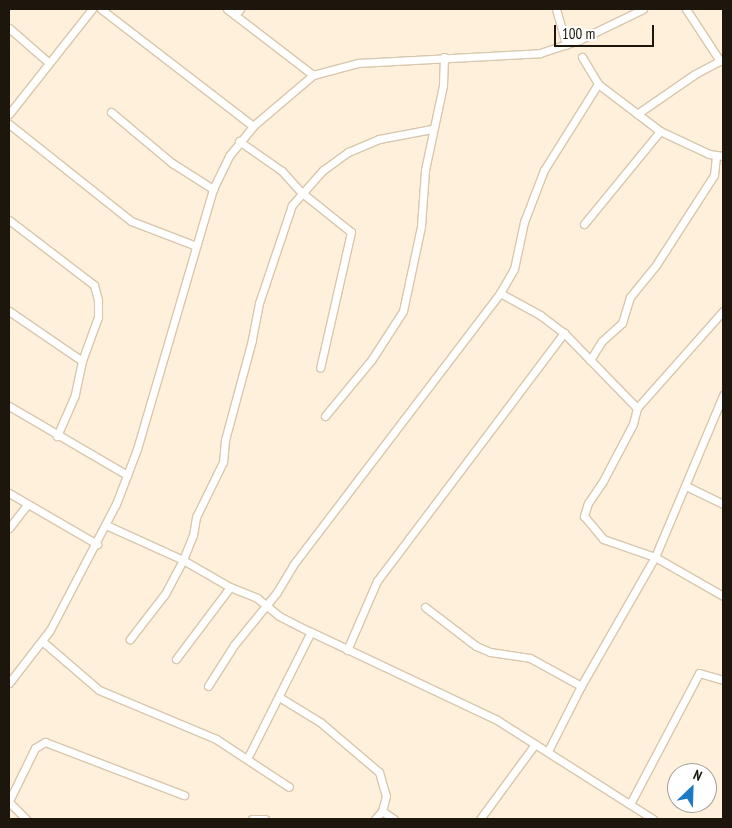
<!DOCTYPE html>
<html>
<head>
<meta charset="utf-8">
<style>
	body { margin:0 }
	#map { position:relative; width:732px; height:828px; overflow:hidden; background:#fff0db; font-family:"PT Sans Narrow",sans-serif }
	div>[style] { position:absolute }
	[style*='--x'] { left:calc(var(--x)*1px); top:calc(var(--y)*1px); width:calc(var(--w)*1px); rotate:calc(var(--a)*1deg) }
	.roads { filter:drop-shadow(1px 0 #d8c7ad) drop-shadow(-1px 0 #d8c7ad) drop-shadow(0 1px #d8c7ad) drop-shadow(0 -1px #d8c7ad) }
	.minor>* { height:7px; margin:-3.5px; padding:0 3.5px; transform-origin:3.5px; border-radius:3.5px; background:#fff }
	span { translate:-50% -50%; white-space:nowrap; text-align:center; line-height:1.15; -webkit-text-stroke:4.5px #fff; paint-order:stroke }
	.frame { position:absolute; inset:0; border:10px solid #1c160c; pointer-events:none }
	.north { position:absolute; left:667px; top:763px; width:50px; height:50px; box-sizing:border-box; background:#fff; border:1px solid #a4a29e; border-radius:50%; rotate:24deg; font-size:14px; font-weight:700; line-height:20px; text-align:center; color:#1c160c }
	.north::after { content:''; display:block; margin:auto; width:18px; height:22px; background:#1b7ac6; clip-path:polygon(50% 0,100% 100%,50% 72%,0 100%) }
	.scale { position:absolute; left:554px; top:25px; width:100px; height:22px; box-sizing:border-box; border:2px solid #1c160c; border-top:0; padding-left:6px; font-size:15px; line-height:18px; white-space:nowrap; color:#1c160c; -webkit-text-stroke:4px #fff; paint-order:stroke }
</style>
</head>
<body>
<div id="map">
	<div class="roads">
		<div class="minor">
			<div style="--x:101;--y:9;--w:192;--a:37.6"></div>
			<div style="--x:227;--y:9;--w:108;--a:37.5"></div>
			<div style="--x:556;--y:9;--w:37;--a:74"></div>
			<div style="--x:686;--y:9;--w:62;--a:56.8"></div>
			<div style="--x:235;--y:15;--w:8;--a:-50"></div>
			<div style="--x:9;--y:28;--w:50;--a:41"></div>
			<div style="--x:582;--y:57;--w:31;--a:59"></div>
			<div style="--x:598;--y:84;--w:78;--a:37.2"></div>
			<div style="--x:660;--y:131;--w:54;--a:25.1"></div>
			<div style="--x:709;--y:154;--w:14;--a:8"></div>
			<div style="--x:111;--y:112;--w:80;--a:39.9"></div>
			<div style="--x:172;--y:163;--w:49;--a:32.4"></div>
			<div style="--x:9;--y:114;--w:134;--a:-51.7"></div>
			<div style="--x:637;--y:114;--w:70;--a:-34.6"></div>
			<div style="--x:695;--y:74;--w:32;--a:-28"></div>
			<div style="--x:9;--y:124;--w:156;--a:38.5"></div>
			<div style="--x:131;--y:221;--w:70;--a:21"></div>
			<div style="--x:432;--y:129;--w:54;--a:169.3"></div>
			<div style="--x:379;--y:139;--w:34;--a:157"></div>
			<div style="--x:348;--y:152;--w:31;--a:144"></div>
			<div style="--x:323;--y:170;--w:47;--a:131.5"></div>
			<div style="--x:292;--y:205;--w:103;--a:108.6"></div>
			<div style="--x:259;--y:303;--w:38;--a:101"></div>
			<div style="--x:252;--y:340;--w:104;--a:105.1"></div>
			<div style="--x:225;--y:440;--w:22;--a:95"></div>
			<div style="--x:223;--y:462;--w:61;--a:116.1"></div>
			<div style="--x:196;--y:517;--w:18;--a:99"></div>
			<div style="--x:193;--y:535;--w:27;--a:112"></div>
			<div style="--x:183;--y:560;--w:54;--a:29.9"></div>
			<div style="--x:230;--y:587;--w:29;--a:22"></div>
			<div style="--x:257;--y:598;--w:28;--a:39"></div>
			<div style="--x:279;--y:616;--w:36;--a:27"></div>
			<div style="--x:311;--y:632;--w:206;--a:25.3"></div>
			<div style="--x:497;--y:720;--w:185;--a:32.4"></div>
			<div style="--x:239;--y:141;--w:52;--a:34.9"></div>
			<div style="--x:282;--y:171;--w:28;--a:48"></div>
			<div style="--x:301;--y:192;--w:64;--a:38.7"></div>
			<div style="--x:351;--y:232;--w:139;--a:102.8"></div>
			<div style="--x:9;--y:220;--w:107;--a:37.4"></div>
			<div style="--x:94;--y:285;--w:16;--a:75"></div>
			<div style="--x:98;--y:300;--w:17;--a:90"></div>
			<div style="--x:98;--y:317;--w:47;--a:110"></div>
			<div style="--x:82;--y:361;--w:35;--a:102"></div>
			<div style="--x:75;--y:395;--w:45;--a:113.7"></div>
			<div style="--x:584;--y:224;--w:120;--a:-50.7"></div>
			<div style="--x:500;--y:293;--w:46;--a:28.8"></div>
			<div style="--x:540;--y:315;--w:30;--a:37"></div>
			<div style="--x:564;--y:333;--w:105;--a:45.8"></div>
			<div style="--x:9;--y:311;--w:88;--a:34.4"></div>
			<div style="--x:723;--y:311;--w:130;--a:131.6"></div>
			<div style="--x:637;--y:408;--w:16;--a:104"></div>
			<div style="--x:633;--y:424;--w:64;--a:117.8"></div>
			<div style="--x:603;--y:481;--w:27;--a:124"></div>
			<div style="--x:588;--y:503;--w:14;--a:107"></div>
			<div style="--x:584;--y:516;--w:30;--a:50"></div>
			<div style="--x:603;--y:539;--w:55;--a:19.1"></div>
			<div style="--x:655;--y:557;--w:78;--a:29.8"></div>
			<div style="--x:590;--y:360;--w:22;--a:-58"></div>
			<div style="--x:602;--y:341;--w:27;--a:-42"></div>
			<div style="--x:622;--y:323;--w:27;--a:-73"></div>
			<div style="--x:630;--y:297;--w:41;--a:-50.9"></div>
			<div style="--x:656;--y:265;--w:107;--a:-57.2"></div>
			<div style="--x:714;--y:175;--w:19;--a:-84"></div>
			<div style="--x:9;--y:406;--w:137;--a:30.3"></div>
			<div style="--x:325;--y:416;--w:74;--a:-50.5"></div>
			<div style="--x:372;--y:359;--w:57;--a:-57.1"></div>
			<div style="--x:403;--y:311;--w:87;--a:-78"></div>
			<div style="--x:421;--y:226;--w:56;--a:-85.9"></div>
			<div style="--x:425;--y:170;--w:87;--a:-78"></div>
			<div style="--x:443;--y:85;--w:28;--a:-88"></div>
			<div style="--x:686;--y:486;--w:41;--a:25.9"></div>
			<div style="--x:9;--y:493;--w:102;--a:30.1"></div>
			<div style="--x:106;--y:525;--w:85;--a:24.4"></div>
			<div style="--x:183;--y:560;--w:40;--a:118"></div>
			<div style="--x:164;--y:595;--w:56;--a:127.7"></div>
			<div style="--x:9;--y:528;--w:28;--a:-52"></div>
			<div style="--x:425;--y:607;--w:64;--a:37.4"></div>
			<div style="--x:476;--y:646;--w:15;--a:23"></div>
			<div style="--x:490;--y:652;--w:40;--a:8.5"></div>
			<div style="--x:530;--y:658;--w:58;--a:28.8"></div>
			<div style="--x:42;--y:641;--w:75;--a:40.7"></div>
			<div style="--x:99;--y:690;--w:127;--a:22.7"></div>
			<div style="--x:216;--y:739;--w:87;--a:33.3"></div>
			<div style="--x:347;--y:650;--w:75;--a:-66.5"></div>
			<div style="--x:377;--y:581;--w:311;--a:-53"></div>
			<div style="--x:176;--y:659;--w:90;--a:-53.1"></div>
			<div style="--x:9;--y:683;--w:67;--a:-52.3"></div>
			<div style="--x:50;--y:630;--w:142;--a:-62.4"></div>
			<div style="--x:116;--y:504;--w:59;--a:-69.1"></div>
			<div style="--x:137;--y:449;--w:271;--a:-73.7"></div>
			<div style="--x:213;--y:189;--w:37;--a:-64"></div>
			<div style="--x:229;--y:156;--w:38;--a:-51"></div>
			<div style="--x:253;--y:126;--w:79;--a:-40.4"></div>
			<div style="--x:313;--y:75;--w:47;--a:-14.9"></div>
			<div style="--x:358;--y:63;--w:182;--a:-3.1"></div>
			<div style="--x:540;--y:53;--w:41;--a:-18.4"></div>
			<div style="--x:579;--y:40;--w:71;--a:-25.8"></div>
			<div style="--x:208;--y:686;--w:49;--a:-57.6"></div>
			<div style="--x:234;--y:645;--w:68;--a:-50.9"></div>
			<div style="--x:277;--y:592;--w:31;--a:-59"></div>
			<div style="--x:293;--y:565;--w:342;--a:-52.7"></div>
			<div style="--x:500;--y:293;--w:28;--a:-60"></div>
			<div style="--x:514;--y:269;--w:48;--a:-78"></div>
			<div style="--x:524;--y:222;--w:56;--a:-69"></div>
			<div style="--x:544;--y:170;--w:102;--a:-57.9"></div>
			<div style="--x:279;--y:697;--w:48;--a:31.4"></div>
			<div style="--x:320;--y:722;--w:77;--a:40.3"></div>
			<div style="--x:379;--y:772;--w:25;--a:74"></div>
			<div style="--x:386;--y:796;--w:16;--a:105"></div>
			<div style="--x:382;--y:811;--w:11;--a:131"></div>
			<div style="--x:548;--y:751;--w:73;--a:-63.1"></div>
			<div style="--x:581;--y:686;--w:149;--a:-60.2"></div>
			<div style="--x:655;--y:557;--w:176;--a:-67.2"></div>
			<div style="--x:248;--y:757;--w:140;--a:-63.3"></div>
			<div style="--x:9;--y:801;--w:59;--a:-63.9"></div>
			<div style="--x:35;--y:748;--w:12;--a:-31"></div>
			<div style="--x:45;--y:742;--w:149;--a:20.9"></div>
			<div style="--x:9;--y:802;--w:24;--a:45"></div>
			<div style="--x:630;--y:804;--w:148;--a:-62.2"></div>
			<div style="--x:699;--y:673;--w:25;--a:16"></div>
			<div style="--x:382;--y:811;--w:14;--a:34"></div>
			<div style="--x:252;--y:819;--w:13;--a:0"></div>
			<div style="--x:480;--y:819;--w:93;--a:-53.7"></div>
		</div>
	</div>
	<div class="frame"></div>
	<div class="north">N</div>
	<div class="scale">100 m</div>
</div>
</body>
</html>
